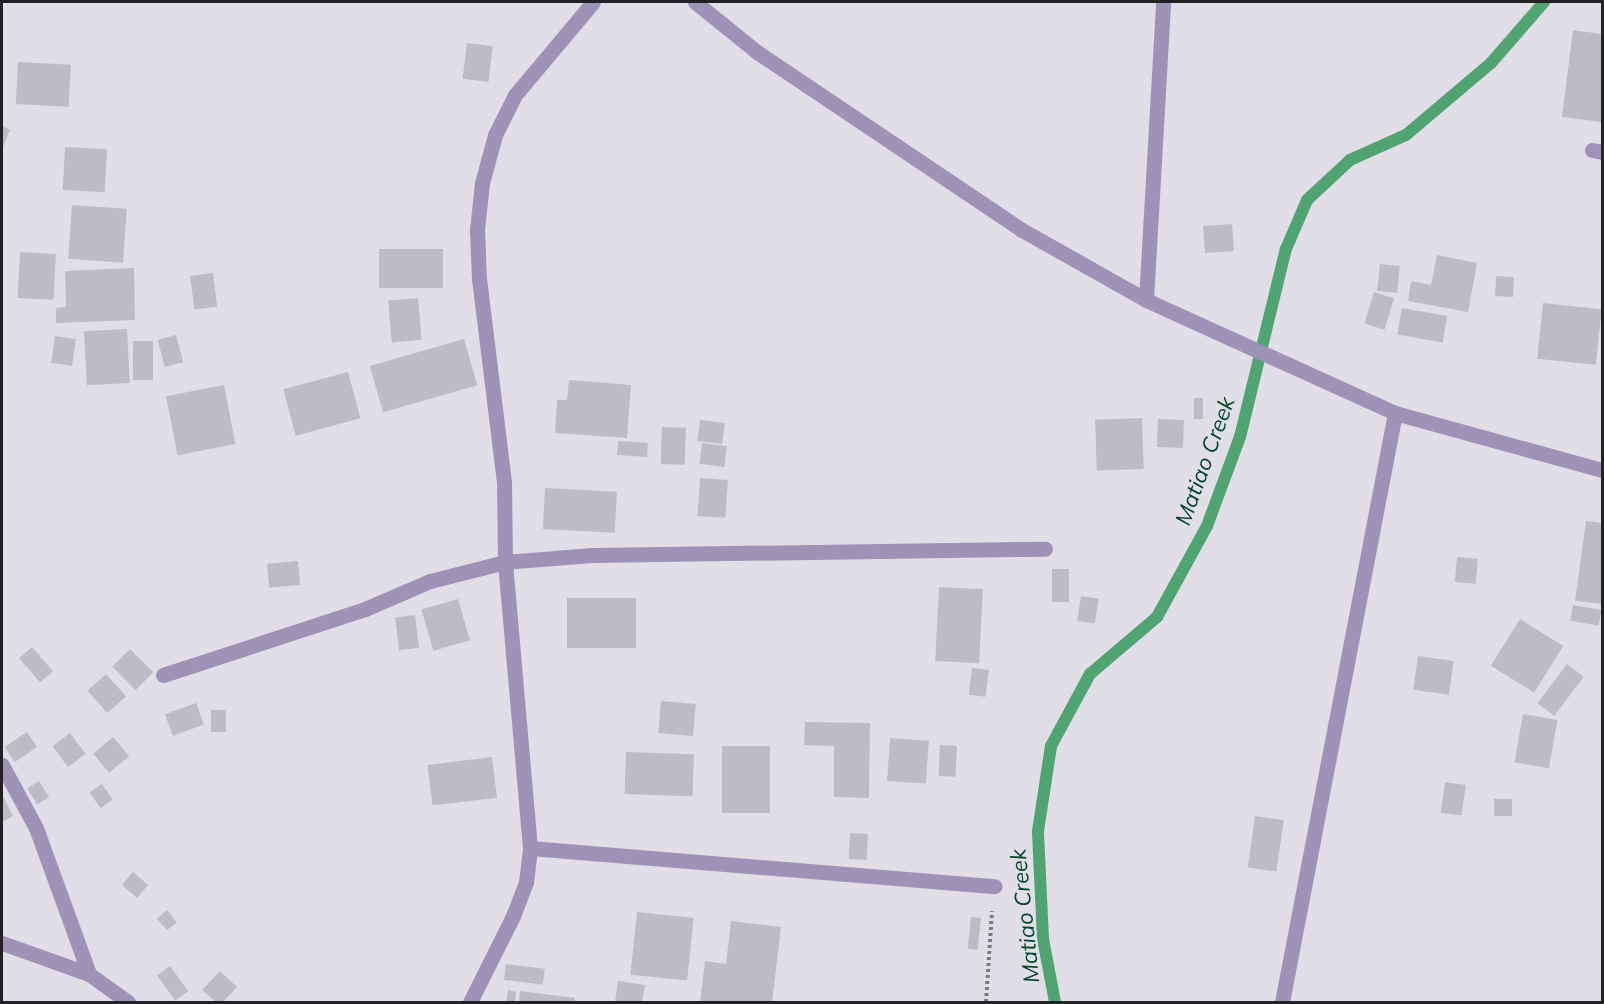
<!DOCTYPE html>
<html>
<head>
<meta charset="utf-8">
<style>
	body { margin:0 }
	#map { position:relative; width:1604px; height:1004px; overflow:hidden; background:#e1dee8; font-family:Mulish,sans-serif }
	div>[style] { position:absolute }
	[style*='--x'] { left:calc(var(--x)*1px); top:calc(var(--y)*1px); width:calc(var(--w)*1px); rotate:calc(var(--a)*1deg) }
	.stream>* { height:12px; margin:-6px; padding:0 6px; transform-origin:6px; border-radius:6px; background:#50a471 }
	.building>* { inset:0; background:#bdbbc4; transform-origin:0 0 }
	.path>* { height:4px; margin-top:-2px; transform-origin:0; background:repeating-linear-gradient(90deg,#7c7a80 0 3px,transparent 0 6px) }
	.minor>* { height:15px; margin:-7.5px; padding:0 7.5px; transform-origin:7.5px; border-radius:7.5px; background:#9d93b6 }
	span { translate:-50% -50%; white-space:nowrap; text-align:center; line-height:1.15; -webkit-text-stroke:4.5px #e1dee8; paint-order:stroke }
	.water-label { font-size:22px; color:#014826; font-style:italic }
	.frame { position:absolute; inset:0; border:3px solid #222124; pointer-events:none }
</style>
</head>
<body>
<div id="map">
	<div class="stream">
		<div style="--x:1055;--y:1002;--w:64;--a:-100.8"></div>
		<div style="--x:1043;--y:939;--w:108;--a:-92.7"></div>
		<div style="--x:1038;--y:831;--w:86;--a:-81.3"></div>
		<div style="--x:1051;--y:746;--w:82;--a:-61.6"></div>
		<div style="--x:1090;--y:674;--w:88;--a:-40.4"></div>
		<div style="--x:1157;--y:617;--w:104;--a:-61.2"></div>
		<div style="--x:1207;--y:526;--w:95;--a:-69.7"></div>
		<div style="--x:1240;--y:437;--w:194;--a:-76.3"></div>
		<div style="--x:1286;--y:249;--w:53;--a:-66.8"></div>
		<div style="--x:1307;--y:200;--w:59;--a:-42.9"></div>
		<div style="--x:1350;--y:160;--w:61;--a:-24.1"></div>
		<div style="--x:1406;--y:135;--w:111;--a:-40.3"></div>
		<div style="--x:1491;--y:63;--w:81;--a:-49"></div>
	</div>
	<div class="building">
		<div style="clip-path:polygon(1573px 30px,1602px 34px,1602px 122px,1562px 117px)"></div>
		<div style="left:467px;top:43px;width:26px;height:36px;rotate:7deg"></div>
		<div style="left:18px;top:62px;width:53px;height:42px;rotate:3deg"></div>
		<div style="clip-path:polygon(2px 126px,10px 130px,2px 149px)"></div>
		<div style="left:65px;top:147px;width:42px;height:43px;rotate:3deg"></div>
		<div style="left:72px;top:205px;width:55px;height:54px;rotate:4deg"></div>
		<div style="left:1232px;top:224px;width:27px;height:29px;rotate:86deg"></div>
		<div style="left:443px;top:249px;width:39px;height:64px;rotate:90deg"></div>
		<div style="left:20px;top:252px;width:36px;height:46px;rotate:3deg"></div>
		<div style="clip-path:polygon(1437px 255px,1477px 263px,1468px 312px,1408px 301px,1411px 281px,1431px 285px)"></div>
		<div style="left:1380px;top:264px;width:20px;height:27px;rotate:6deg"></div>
		<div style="clip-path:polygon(134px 268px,135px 320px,56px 323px,56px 308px,66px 307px,65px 271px)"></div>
		<div style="left:213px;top:273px;width:34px;height:23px;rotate:83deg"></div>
		<div style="left:1496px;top:276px;width:18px;height:20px;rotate:3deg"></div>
		<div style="left:1374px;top:292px;width:21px;height:33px;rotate:17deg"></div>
		<div style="left:418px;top:298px;width:42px;height:30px;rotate:85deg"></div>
		<div style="left:1543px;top:303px;width:59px;height:56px;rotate:6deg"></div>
		<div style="left:1402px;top:308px;width:46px;height:27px;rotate:10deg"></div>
		<div style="left:127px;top:329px;width:54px;height:43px;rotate:87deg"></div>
		<div style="left:176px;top:335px;width:28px;height:19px;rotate:75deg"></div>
		<div style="left:55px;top:336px;width:21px;height:27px;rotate:8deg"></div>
		<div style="left:464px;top:339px;width:48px;height:98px;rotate:74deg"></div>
		<div style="left:133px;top:341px;width:20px;height:39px"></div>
		<div style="left:348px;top:372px;width:48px;height:67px;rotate:75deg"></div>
		<div style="clip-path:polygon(569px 380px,631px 385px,627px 438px,555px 433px,557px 400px,567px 400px)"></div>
		<div style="left:224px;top:385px;width:60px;height:59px;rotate:79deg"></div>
		<div style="left:1194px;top:398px;width:9px;height:21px"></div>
		<div style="left:1142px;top:418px;width:51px;height:47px;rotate:88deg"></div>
		<div style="left:1158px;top:419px;width:26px;height:28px;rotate:2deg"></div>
		<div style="left:700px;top:420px;width:25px;height:21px;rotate:7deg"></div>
		<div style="left:662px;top:427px;width:24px;height:37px;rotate:2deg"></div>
		<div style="left:618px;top:441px;width:30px;height:14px;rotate:4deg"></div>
		<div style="left:702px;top:443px;width:25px;height:21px;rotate:7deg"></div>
		<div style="left:700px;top:478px;width:28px;height:38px;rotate:4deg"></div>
		<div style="left:545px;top:488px;width:72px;height:41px;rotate:3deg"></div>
		<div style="clip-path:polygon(1586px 521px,1602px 523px,1602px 604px,1575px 601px)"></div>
		<div style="left:1457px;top:557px;width:21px;height:25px;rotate:5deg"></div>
		<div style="left:298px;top:561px;width:24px;height:31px;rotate:85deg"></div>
		<div style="left:1052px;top:569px;width:17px;height:33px"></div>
		<div style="left:939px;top:587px;width:44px;height:74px;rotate:3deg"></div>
		<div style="left:1081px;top:596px;width:18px;height:25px;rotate:9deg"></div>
		<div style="left:567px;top:598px;width:69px;height:50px"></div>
		<div style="left:458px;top:599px;width:43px;height:38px;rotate:74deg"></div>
		<div style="left:1573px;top:605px;width:29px;height:16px;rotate:10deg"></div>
		<div style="left:415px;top:615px;width:33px;height:20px;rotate:83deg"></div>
		<div style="left:1520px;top:619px;width:51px;height:55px;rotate:32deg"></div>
		<div style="left:32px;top:647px;width:32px;height:17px;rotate:49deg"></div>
		<div style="left:130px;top:649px;width:33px;height:25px;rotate:45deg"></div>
		<div style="left:1418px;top:656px;width:36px;height:34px;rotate:8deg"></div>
		<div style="left:1567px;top:664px;width:21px;height:49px;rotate:37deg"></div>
		<div style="left:972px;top:668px;width:17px;height:27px;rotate:7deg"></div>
		<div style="left:106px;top:674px;width:30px;height:25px;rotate:48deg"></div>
		<div style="left:661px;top:701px;width:35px;height:32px;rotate:5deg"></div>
		<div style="left:196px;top:703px;width:23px;height:33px;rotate:70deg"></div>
		<div style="left:211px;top:710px;width:15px;height:22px"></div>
		<div style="left:1523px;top:714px;width:35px;height:49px;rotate:10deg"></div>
		<div style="clip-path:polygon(805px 722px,870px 723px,869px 798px,834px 797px,834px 746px,804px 745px)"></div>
		<div style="left:27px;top:732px;width:18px;height:27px;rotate:56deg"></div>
		<div style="left:70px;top:733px;width:26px;height:22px;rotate:53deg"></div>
		<div style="left:113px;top:737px;width:25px;height:26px;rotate:50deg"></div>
		<div style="left:890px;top:738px;width:39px;height:43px;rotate:4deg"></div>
		<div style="left:940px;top:745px;width:17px;height:31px;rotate:3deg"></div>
		<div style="left:722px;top:746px;width:48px;height:67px"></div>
		<div style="left:626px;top:752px;width:68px;height:42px;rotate:2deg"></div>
		<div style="left:492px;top:757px;width:41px;height:65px;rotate:83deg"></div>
		<div style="left:39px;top:781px;width:19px;height:14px;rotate:58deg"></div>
		<div style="left:1445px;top:782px;width:21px;height:31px;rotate:8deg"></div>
		<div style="left:102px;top:784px;width:19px;height:15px;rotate:55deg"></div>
		<div style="clip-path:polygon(2px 794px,13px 816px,2px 822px)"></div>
		<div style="left:1494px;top:799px;width:18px;height:17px"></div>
		<div style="left:1255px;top:816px;width:29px;height:52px;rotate:8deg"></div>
		<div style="left:850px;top:833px;width:18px;height:26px;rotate:3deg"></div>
		<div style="left:133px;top:872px;width:20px;height:17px;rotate:41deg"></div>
		<div style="clip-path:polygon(167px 910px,177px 923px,167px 930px,157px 919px)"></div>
		<div style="left:637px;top:912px;width:57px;height:63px;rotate:6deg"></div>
		<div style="left:971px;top:917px;width:10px;height:32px;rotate:6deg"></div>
		<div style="clip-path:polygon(731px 921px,781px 927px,772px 1002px,700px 1002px,705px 961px,726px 964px)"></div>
		<div style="left:506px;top:964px;width:39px;height:16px;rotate:7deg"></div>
		<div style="left:170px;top:966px;width:31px;height:16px;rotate:54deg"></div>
		<div style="clip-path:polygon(220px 971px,237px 987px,223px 1002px,216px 1002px,202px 990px)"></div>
		<div style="clip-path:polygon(618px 981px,645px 985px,642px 1002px,615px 1002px)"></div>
		<div style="clip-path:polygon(508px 990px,516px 992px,515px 1002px,506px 1002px)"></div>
		<div style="clip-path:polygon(520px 991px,575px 998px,575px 1002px,519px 1002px)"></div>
	</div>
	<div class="path">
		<div style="--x:986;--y:1002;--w:91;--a:-86.2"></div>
	</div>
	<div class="minor">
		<div style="--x:695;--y:2;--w:80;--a:38.9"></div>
		<div style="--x:757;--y:52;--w:319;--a:33.9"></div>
		<div style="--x:1022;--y:230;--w:142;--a:29.4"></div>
		<div style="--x:1146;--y:300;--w:273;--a:24.4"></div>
		<div style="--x:1395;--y:413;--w:215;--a:15.4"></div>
		<div style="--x:1592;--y:150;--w:10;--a:11"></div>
		<div style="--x:1146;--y:300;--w:298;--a:-86.7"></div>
		<div style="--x:163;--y:675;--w:213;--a:-18.1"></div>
		<div style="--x:365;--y:609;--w:71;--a:-23.3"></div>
		<div style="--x:430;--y:581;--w:77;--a:-14.2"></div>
		<div style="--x:505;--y:562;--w:87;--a:-4.6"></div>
		<div style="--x:592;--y:555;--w:453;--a:-0.8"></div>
		<div style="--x:2;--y:765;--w:72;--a:61.6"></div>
		<div style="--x:36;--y:828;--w:155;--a:70"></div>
		<div style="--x:530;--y:848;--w:466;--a:4.7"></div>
		<div style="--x:2;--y:943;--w:92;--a:19.6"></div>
		<div style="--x:89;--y:974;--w:48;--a:35.7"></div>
		<div style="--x:470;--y:1002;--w:96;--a:-63.4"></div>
		<div style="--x:513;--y:916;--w:36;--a:-69"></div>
		<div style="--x:526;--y:882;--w:34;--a:-83"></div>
		<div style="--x:530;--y:848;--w:287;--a:-95"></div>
		<div style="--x:505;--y:562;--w:80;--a:-90.7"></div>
		<div style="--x:504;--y:482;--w:205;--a:-97"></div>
		<div style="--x:479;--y:279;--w:49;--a:-92.3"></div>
		<div style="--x:477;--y:230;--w:47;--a:-83.9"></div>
		<div style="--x:482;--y:183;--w:50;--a:-74.8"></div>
		<div style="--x:495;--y:135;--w:45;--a:-63.4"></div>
		<div style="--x:515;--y:95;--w:121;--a:-50"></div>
		<div style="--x:1282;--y:1002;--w:600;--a:-79.14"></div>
	</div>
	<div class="water-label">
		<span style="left:1205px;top:461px;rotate:-70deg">Matiao Creek</span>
		<span style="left:1025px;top:916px;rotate:-96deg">Matiao Creek</span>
	</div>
	<div class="frame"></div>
</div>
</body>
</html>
